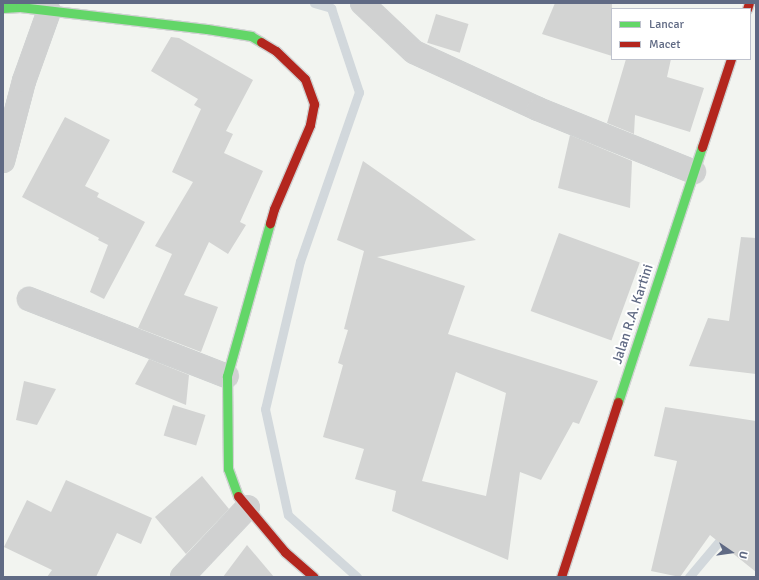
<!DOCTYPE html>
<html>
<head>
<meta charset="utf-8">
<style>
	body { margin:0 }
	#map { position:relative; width:759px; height:580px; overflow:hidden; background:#f2f4f0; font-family:Signika,sans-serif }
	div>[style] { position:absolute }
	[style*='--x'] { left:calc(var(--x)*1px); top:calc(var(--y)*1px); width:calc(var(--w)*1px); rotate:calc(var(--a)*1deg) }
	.stream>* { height:9px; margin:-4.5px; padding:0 4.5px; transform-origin:4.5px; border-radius:4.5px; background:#d2d8dc }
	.building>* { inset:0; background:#d3d4d3; transform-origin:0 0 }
	.roads { filter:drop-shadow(1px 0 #d0d2d2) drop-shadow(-1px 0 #d0d2d2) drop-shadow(0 1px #d0d2d2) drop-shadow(0 -1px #d0d2d2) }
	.street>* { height:22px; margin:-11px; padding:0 11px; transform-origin:11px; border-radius:11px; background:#d0d1d1 }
	.fast>* { height:9px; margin:-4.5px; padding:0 4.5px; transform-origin:4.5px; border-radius:4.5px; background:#63d668 }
	.jam>* { height:9px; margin:-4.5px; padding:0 4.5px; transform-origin:4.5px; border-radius:4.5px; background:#b3261e }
	span { translate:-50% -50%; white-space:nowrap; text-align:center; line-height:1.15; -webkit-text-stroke:4px #fff; paint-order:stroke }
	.street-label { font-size:14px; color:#606a84 }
	.frame { position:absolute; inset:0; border:4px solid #606a84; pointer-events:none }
	.legend { position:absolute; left:611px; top:8px; width:140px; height:52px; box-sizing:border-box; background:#fff; border:1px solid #bfc3ce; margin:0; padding:5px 7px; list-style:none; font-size:12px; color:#606a84 }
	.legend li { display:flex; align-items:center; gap:8px; height:20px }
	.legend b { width:20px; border:1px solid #bfc3ce }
	.north { position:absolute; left:711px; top:532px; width:40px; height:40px; -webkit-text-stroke:3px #fff; paint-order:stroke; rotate:103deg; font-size:11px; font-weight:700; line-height:16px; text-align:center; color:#606a84 }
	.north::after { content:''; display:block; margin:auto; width:14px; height:18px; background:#606a84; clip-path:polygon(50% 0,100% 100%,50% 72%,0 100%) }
</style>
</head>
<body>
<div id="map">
	<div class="stream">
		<div style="--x:314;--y:3;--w:18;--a:16"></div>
		<div style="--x:331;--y:8;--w:89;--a:71.6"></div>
		<div style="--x:359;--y:92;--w:179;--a:109.2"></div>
		<div style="--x:300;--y:261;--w:152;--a:103.3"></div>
		<div style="--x:265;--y:409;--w:108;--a:77.8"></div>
		<div style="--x:288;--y:515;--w:93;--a:41.9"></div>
		<div style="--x:689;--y:577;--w:57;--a:-49.9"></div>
	</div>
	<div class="building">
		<div style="clip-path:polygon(555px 3px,612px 3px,612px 56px,542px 34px)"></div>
		<div style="left:436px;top:14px;width:34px;height:30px;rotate:17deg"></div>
		<div style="clip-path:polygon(171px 37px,179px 38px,253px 80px,226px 131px,233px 134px,224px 153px,263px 171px,240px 222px,246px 225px,228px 254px,209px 242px,184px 295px,218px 307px,201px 352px,138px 328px,172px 254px,155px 246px,193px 182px,172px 172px,201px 109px,194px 105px,198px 99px,151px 71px)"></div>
		<div style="clip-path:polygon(626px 59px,671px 59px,667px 77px,704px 88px,690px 132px,635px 115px,634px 134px,607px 123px)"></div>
		<div style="clip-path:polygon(65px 117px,110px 140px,85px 186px,99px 193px,97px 197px,145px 222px,104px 299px,90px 292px,108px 245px,98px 240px,99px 238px,22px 197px)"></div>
		<div style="clip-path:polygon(570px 135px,632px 161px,630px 208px,558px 188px)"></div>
		<div style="clip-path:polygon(evenodd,363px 161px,476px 240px,377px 257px,465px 286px,448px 334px,598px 381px,579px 424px,573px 422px,541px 480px,520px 472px,508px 560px,392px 511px,396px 491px,355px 479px,364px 449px,323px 437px,343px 365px,338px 363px,348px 330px,344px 329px,364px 251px,337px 240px,363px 161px,456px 372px,506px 393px,486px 496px,422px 481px,456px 372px)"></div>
		<div style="left:559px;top:233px;width:86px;height:83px;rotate:20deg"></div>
		<div style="clip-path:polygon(741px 237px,756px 238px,756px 374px,689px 366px,708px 318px,729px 321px)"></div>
		<div style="clip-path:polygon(149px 359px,189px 375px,186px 405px,135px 384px)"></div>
		<div style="clip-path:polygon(24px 381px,56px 389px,37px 425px,16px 420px)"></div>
		<div style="left:173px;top:405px;width:34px;height:32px;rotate:17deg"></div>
		<div style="clip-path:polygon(665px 407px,756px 421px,756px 572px,710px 535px,680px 577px,651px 571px,677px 461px,654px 456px)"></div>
		<div style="clip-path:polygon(202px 476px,229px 509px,186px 554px,155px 517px)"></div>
		<div style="clip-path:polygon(66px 480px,152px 518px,141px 544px,117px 533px,96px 577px,47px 577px,52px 570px,4px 547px,27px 500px,51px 512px)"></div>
		<div style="clip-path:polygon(247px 545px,274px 577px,223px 577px)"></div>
	</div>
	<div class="roads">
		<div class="street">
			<div style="--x:362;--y:3;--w:71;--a:43.3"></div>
			<div style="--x:414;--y:52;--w:136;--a:24.7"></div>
			<div style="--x:538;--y:109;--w:168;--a:22"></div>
			<div style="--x:3;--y:161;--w:83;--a:-75.3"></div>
			<div style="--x:24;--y:81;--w:74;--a:-70.3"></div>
			<div style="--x:29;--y:299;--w:212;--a:21.3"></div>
			<div style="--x:182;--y:577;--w:96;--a:-46.7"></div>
		</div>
		<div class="fast">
			<div style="--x:3;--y:8;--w:17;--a:-3"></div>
			<div style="--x:20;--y:7;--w:188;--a:6.7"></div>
			<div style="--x:207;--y:29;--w:45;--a:9"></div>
			<div style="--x:251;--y:36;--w:12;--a:31"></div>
			<div style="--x:618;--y:402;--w:268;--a:-71.8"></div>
			<div style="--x:238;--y:496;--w:29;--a:-110"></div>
			<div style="--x:228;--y:469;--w:93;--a:-90.6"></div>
			<div style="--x:227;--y:376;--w:159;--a:-74.3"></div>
		</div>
		<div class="jam">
			<div style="--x:747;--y:9;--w:6;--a:-72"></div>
			<div style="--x:261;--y:42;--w:17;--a:31"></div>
			<div style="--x:276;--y:51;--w:40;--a:44"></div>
			<div style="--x:305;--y:79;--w:27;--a:70"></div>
			<div style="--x:314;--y:104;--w:21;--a:101"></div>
			<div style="--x:310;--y:125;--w:91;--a:113.2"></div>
			<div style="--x:274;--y:209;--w:15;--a:106"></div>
			<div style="--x:702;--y:147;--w:93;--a:-71.8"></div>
			<div style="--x:238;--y:496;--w:73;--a:50"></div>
			<div style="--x:285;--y:552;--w:38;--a:41"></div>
			<div style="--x:561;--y:577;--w:184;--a:-72"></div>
		</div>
	</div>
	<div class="street-label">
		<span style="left:633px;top:314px;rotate:-72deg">Jalan R.A. Kartini</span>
	</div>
	<div class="frame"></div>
	<ul class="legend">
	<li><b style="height:5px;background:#63d668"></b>Lancar</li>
	<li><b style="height:5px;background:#b3261e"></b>Macet</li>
	</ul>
	<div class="north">U</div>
</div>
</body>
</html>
